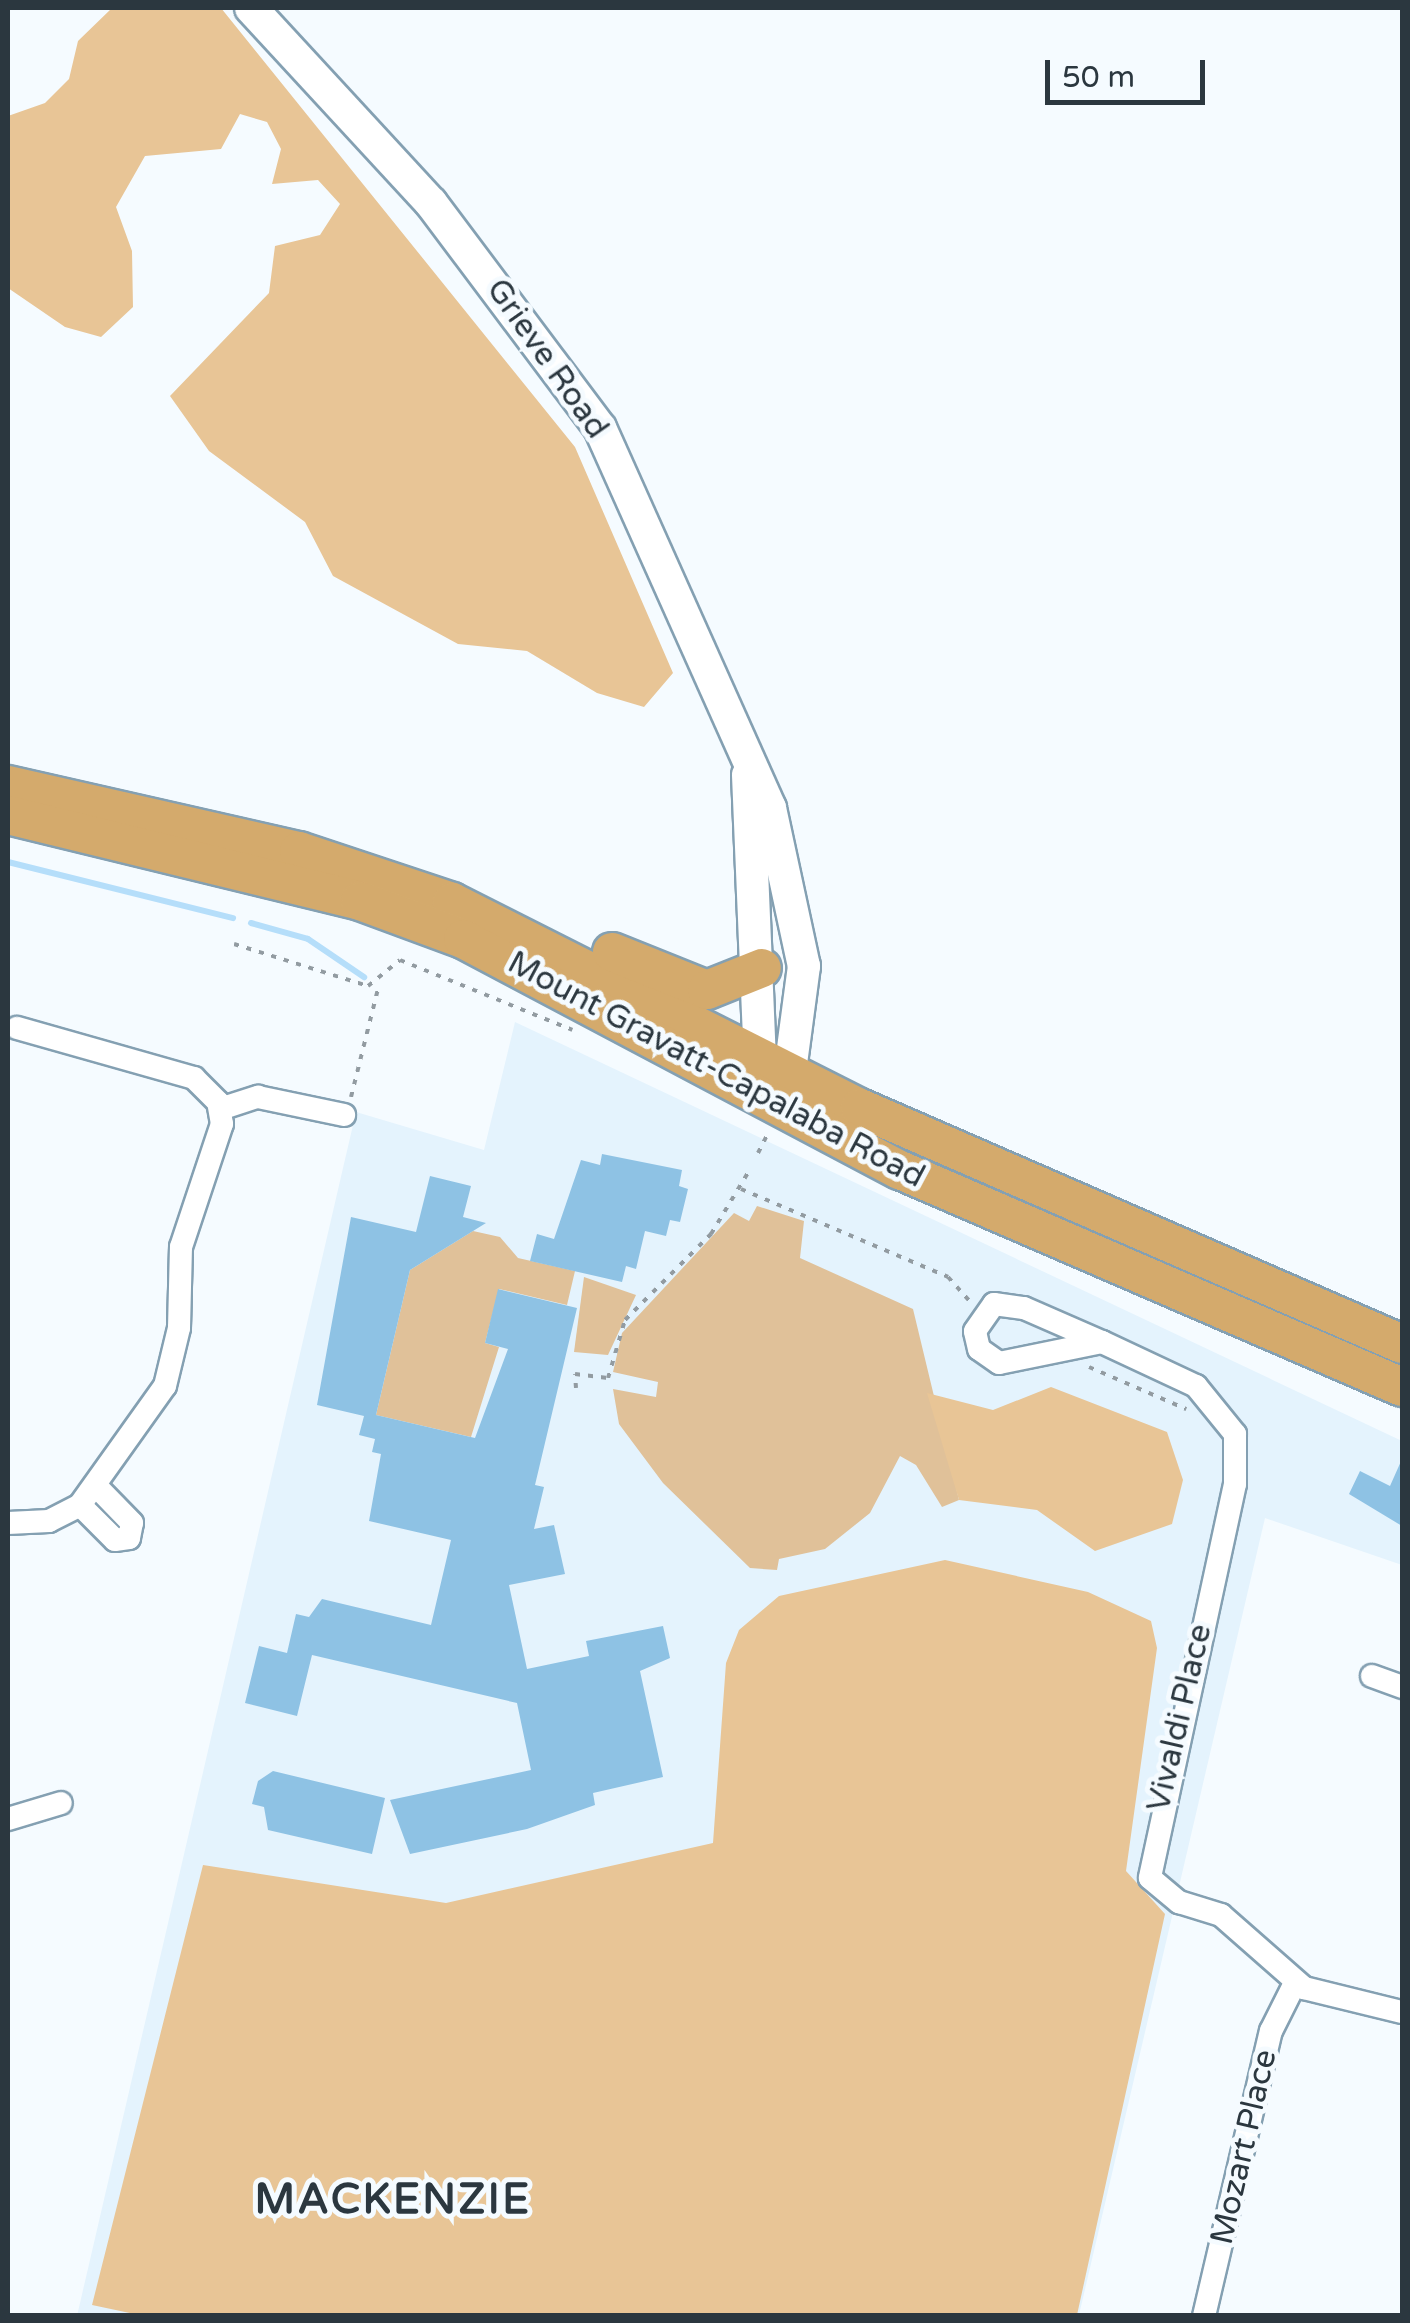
<!DOCTYPE html>
<html>
<head>
<meta charset="utf-8">
<style>
	body { margin:0 }
	#map { position:relative; width:1410px; height:2323px; overflow:hidden; background:#f5fbff; font-family:"Varela Round",sans-serif }
	div>[style] { position:absolute }
	[style*='--x'] { left:calc(var(--x)*1px); top:calc(var(--y)*1px); width:calc(var(--w)*1px); rotate:calc(var(--a)*1deg) }
	.built>* { inset:0; background:#e4f3fd }
	.green>* { inset:0; background:#e0c199 }
	.forest>* { inset:0; background:#e8c596 }
	.stream>* { height:6px; margin:-3px; padding:0 3px; transform-origin:3px; border-radius:3px; background:#b5defa }
	.building>* { inset:0; background:#8ec2e4 }
	.path>* { height:4px; margin-top:-2px; transform-origin:0; background:repeating-linear-gradient(90deg,#929ba1 0 5px,transparent 0 13px) }
	.roads { filter:drop-shadow(2px 0 #84a0b2) drop-shadow(-2px 0 #84a0b2) drop-shadow(0 2px #84a0b2) drop-shadow(0 -2px #84a0b2) }
	.minor>* { height:22px; margin:-11px; padding:0 11px; transform-origin:11px; border-radius:11px; background:#fff }
	.secondary>* { height:32px; margin:-16px; padding:0 16px; transform-origin:16px; border-radius:16px; background:#fff }
	.trunk>* { height:38px; margin:-19px; padding:0 19px; transform-origin:19px; border-radius:19px; background:#d4aa6c }
	span { translate:-50% -50%; white-space:nowrap; text-align:center; line-height:1.15; -webkit-text-stroke:10px #f5fbff; paint-order:stroke }
	.street-label { font-size:32px; color:#2b373f }
	.district-label { font-size:42px; color:#2b373f; font-weight:700; letter-spacing:2.5px }
	.frame { position:absolute; inset:0; border:10px solid #2b373f; pointer-events:none }
	.scale { position:absolute; left:1045px; top:60px; width:160px; height:45px; box-sizing:border-box; border:5px solid #2b373f; border-top:0; padding-left:12px; font-size:30px; line-height:35px; white-space:nowrap; color:#2b373f; -webkit-text-stroke:8px #f5fbff; paint-order:stroke }
</style>
</head>
<body>
<div id="map">
	<div class="built">
		<div style="clip-path:polygon(515px 1022px,1402px 1441px,1402px 1565px,1265px 1518px,1079px 2315px,77px 2316px,356px 1112px,484px 1150px)"></div>
	</div>
	<div class="green">
		<div style="clip-path:polygon(757px 1206px,804px 1221px,800px 1258px,913px 1309px,959px 1500px,942px 1507px,916px 1465px,900px 1456px,870px 1513px,825px 1549px,779px 1559px,777px 1570px,750px 1568px,663px 1483px,619px 1424px,613px 1389px,656px 1397px,658px 1382px,613px 1372px,622px 1333px,734px 1213px,749px 1221px)"></div>
		<div style="clip-path:polygon(473px 1231px,500px 1237px,518px 1258px,575px 1271px,567px 1305px,499px 1289px,485px 1343px,499px 1347px,471px 1437px,376px 1415px,410px 1270px)"></div>
		<div style="clip-path:polygon(584px 1277px,636px 1295px,608px 1355px,574px 1352px)"></div>
	</div>
	<div class="forest">
		<div style="clip-path:polygon(112px 8px,221px 8px,575px 447px,673px 673px,644px 707px,597px 693px,527px 651px,458px 644px,333px 576px,305px 522px,209px 451px,170px 396px,269px 293px,275px 246px,320px 235px,340px 204px,318px 180px,272px 184px,281px 149px,267px 122px,240px 114px,221px 149px,145px 156px,116px 207px,132px 251px,133px 307px,101px 337px,65px 327px,8px 288px,8px 116px,45px 103px,69px 79px,78px 41px)"></div>
		<div style="clip-path:polygon(1051px 1387px,1167px 1432px,1183px 1480px,1172px 1524px,1095px 1551px,1037px 1510px,959px 1500px,927px 1393px,993px 1410px)"></div>
		<div style="clip-path:polygon(945px 1560px,1088px 1592px,1151px 1621px,1157px 1648px,1126px 1871px,1165px 1914px,1077px 2315px,144px 2316px,92px 2305px,203px 1865px,446px 1903px,713px 1843px,726px 1663px,739px 1630px,779px 1596px)"></div>
	</div>
	<div class="stream">
		<div style="--x:8;--y:862;--w:232;--a:14"></div>
		<div style="--x:251;--y:923;--w:59;--a:15.7"></div>
		<div style="--x:308;--y:939;--w:68;--a:34.2"></div>
	</div>
	<div class="building">
		<div style="clip-path:polygon(602px 1154px,682px 1170px,679px 1186px,688px 1189px,680px 1222px,670px 1220px,666px 1236px,645px 1231px,636px 1269px,626px 1266px,622px 1282px,530px 1261px,537px 1234px,554px 1239px,581px 1160px,600px 1165px)"></div>
		<div style="clip-path:polygon(430px 1176px,471px 1186px,463px 1217px,486px 1223px,410px 1270px,376px 1415px,475px 1438px,508px 1349px,485px 1343px,498px 1289px,577px 1308px,535px 1485px,544px 1487px,534px 1529px,554px 1525px,565px 1574px,509px 1585px,527px 1669px,589px 1656px,586px 1641px,663px 1626px,670px 1658px,640px 1671px,663px 1777px,593px 1793px,595px 1805px,527px 1829px,410px 1854px,390px 1800px,531px 1770px,517px 1703px,312px 1655px,297px 1716px,245px 1703px,259px 1646px,287px 1653px,296px 1614px,309px 1617px,322px 1599px,431px 1625px,451px 1540px,369px 1521px,381px 1454px,372px 1452px,375px 1439px,359px 1435px,364px 1416px,317px 1405px,351px 1217px,416px 1232px)"></div>
		<div style="clip-path:polygon(1402px 1459px,1402px 1526px,1349px 1494px,1360px 1471px,1390px 1486px)"></div>
		<div style="clip-path:polygon(273px 1771px,385px 1798px,372px 1854px,268px 1830px,264px 1807px,252px 1804px,258px 1781px)"></div>
	</div>
	<div class="path">
		<div style="--x:234;--y:944;--w:140;--a:17.4"></div>
		<div style="--x:368;--y:986;--w:41;--a:-39.1"></div>
		<div style="--x:400;--y:960;--w:186;--a:22.1"></div>
		<div style="--x:351;--y:1097;--w:115;--a:-76"></div>
		<div style="--x:758;--y:1153;--w:20;--a:-63"></div>
		<div style="--x:741;--y:1189;--w:225;--a:23"></div>
		<div style="--x:948;--y:1277;--w:31;--a:48"></div>
		<div style="--x:1089;--y:1367;--w:106;--a:23.4"></div>
		<div style="--x:576;--y:1388;--w:14;--a:-94"></div>
		<div style="--x:575;--y:1374;--w:33;--a:7"></div>
		<div style="--x:608;--y:1378;--w:60;--a:-73.7"></div>
		<div style="--x:625;--y:1320;--w:122;--a:-45"></div>
		<div style="--x:711;--y:1234;--w:74;--a:-58.9"></div>
	</div>
	<div class="roads">
		<div class="minor">
			<div style="--x:220;--y:1109;--w:40;--a:-18"></div>
			<div style="--x:258;--y:1097;--w:88;--a:11.8"></div>
			<div style="--x:1102;--y:1342;--w:105;--a:168.5"></div>
			<div style="--x:999;--y:1363;--w:24;--a:-145"></div>
			<div style="--x:979;--y:1349;--w:18;--a:-103"></div>
			<div style="--x:975;--y:1331;--w:33;--a:-55"></div>
			<div style="--x:994;--y:1304;--w:30;--a:8"></div>
			<div style="--x:1024;--y:1308;--w:85;--a:23.6"></div>
			<div style="--x:1102;--y:1342;--w:104;--a:25.1"></div>
			<div style="--x:1196;--y:1386;--w:62;--a:50.9"></div>
			<div style="--x:1235;--y:1434;--w:50;--a:90"></div>
			<div style="--x:1235;--y:1484;--w:403;--a:102.2"></div>
			<div style="--x:1150;--y:1878;--w:38;--a:40"></div>
			<div style="--x:1179;--y:1902;--w:44;--a:17.2"></div>
			<div style="--x:1221;--y:1915;--w:111;--a:41.3"></div>
			<div style="--x:1304;--y:1988;--w:101;--a:13.8"></div>
			<div style="--x:80;--y:1505;--w:49;--a:45"></div>
			<div style="--x:115;--y:1540;--w:14;--a:-8"></div>
			<div style="--x:129;--y:1538;--w:15;--a:-79"></div>
			<div style="--x:132;--y:1523;--w:49;--a:-134.2"></div>
			<div style="--x:8;--y:1523;--w:41;--a:-2.8"></div>
			<div style="--x:49;--y:1521;--w:35;--a:-27"></div>
			<div style="--x:80;--y:1505;--w:146;--a:-54.5"></div>
			<div style="--x:165;--y:1386;--w:60;--a:-76.4"></div>
			<div style="--x:179;--y:1328;--w:81;--a:-88.6"></div>
			<div style="--x:181;--y:1247;--w:130;--a:-71.6"></div>
			<div style="--x:222;--y:1124;--w:22;--a:-100"></div>
			<div style="--x:218;--y:1102;--w:34;--a:-135"></div>
			<div style="--x:194;--y:1078;--w:184;--a:-164.2"></div>
			<div style="--x:1372;--y:1676;--w:32;--a:20"></div>
			<div style="--x:8;--y:1819;--w:55;--a:-16.8"></div>
			<div style="--x:1204;--y:2316;--w:293;--a:-76.8"></div>
			<div style="--x:1271;--y:2031;--w:54;--a:-63.4"></div>
		</div>
		<div class="secondary">
			<div style="--x:251;--y:8;--w:265;--a:47.3"></div>
			<div style="--x:431;--y:203;--w:281;--a:53.1"></div>
			<div style="--x:600;--y:428;--w:416;--a:65.9"></div>
			<div style="--x:770;--y:808;--w:162;--a:77.9"></div>
			<div style="--x:804;--y:966;--w:129;--a:97.6"></div>
			<div style="--x:748;--y:775;--w:305;--a:87.6"></div>
		</div>
		<div class="trunk">
			<div style="--x:8;--y:785;--w:298;--a:12.8"></div>
			<div style="--x:299;--y:851;--w:161;--a:18.4"></div>
			<div style="--x:452;--y:902;--w:457;--a:26.8"></div>
			<div style="--x:860;--y:1108;--w:591;--a:23.53"></div>
			<div style="--x:8;--y:815;--w:362;--a:13.7"></div>
			<div style="--x:360;--y:901;--w:110;--a:20.3"></div>
			<div style="--x:463;--y:939;--w:494;--a:27.9"></div>
			<div style="--x:900;--y:1170;--w:547;--a:23.38"></div>
			<div style="--x:612;--y:952;--w:102;--a:21.8"></div>
			<div style="--x:707;--y:990;--w:59;--a:-21.8"></div>
		</div>
	</div>
	<div class="street-label">
		<span style="left:547px;top:359px;rotate:55deg">Grieve Road</span>
		<span style="left:716px;top:1070px;rotate:28deg">Mount Gravatt-Capalaba Road</span>
		<span style="left:1180px;top:1718px;rotate:-77deg">Vivaldi Place</span>
		<span style="left:1244px;top:2147px;rotate:-77deg">Mozart Place</span>
	</div>
	<div class="district-label">
		<span style="left:393px;top:2200px">MACKENZIE</span>
	</div>
	<div class="frame"></div>
	<div class="scale">50 m</div>
</div>
</body>
</html>
